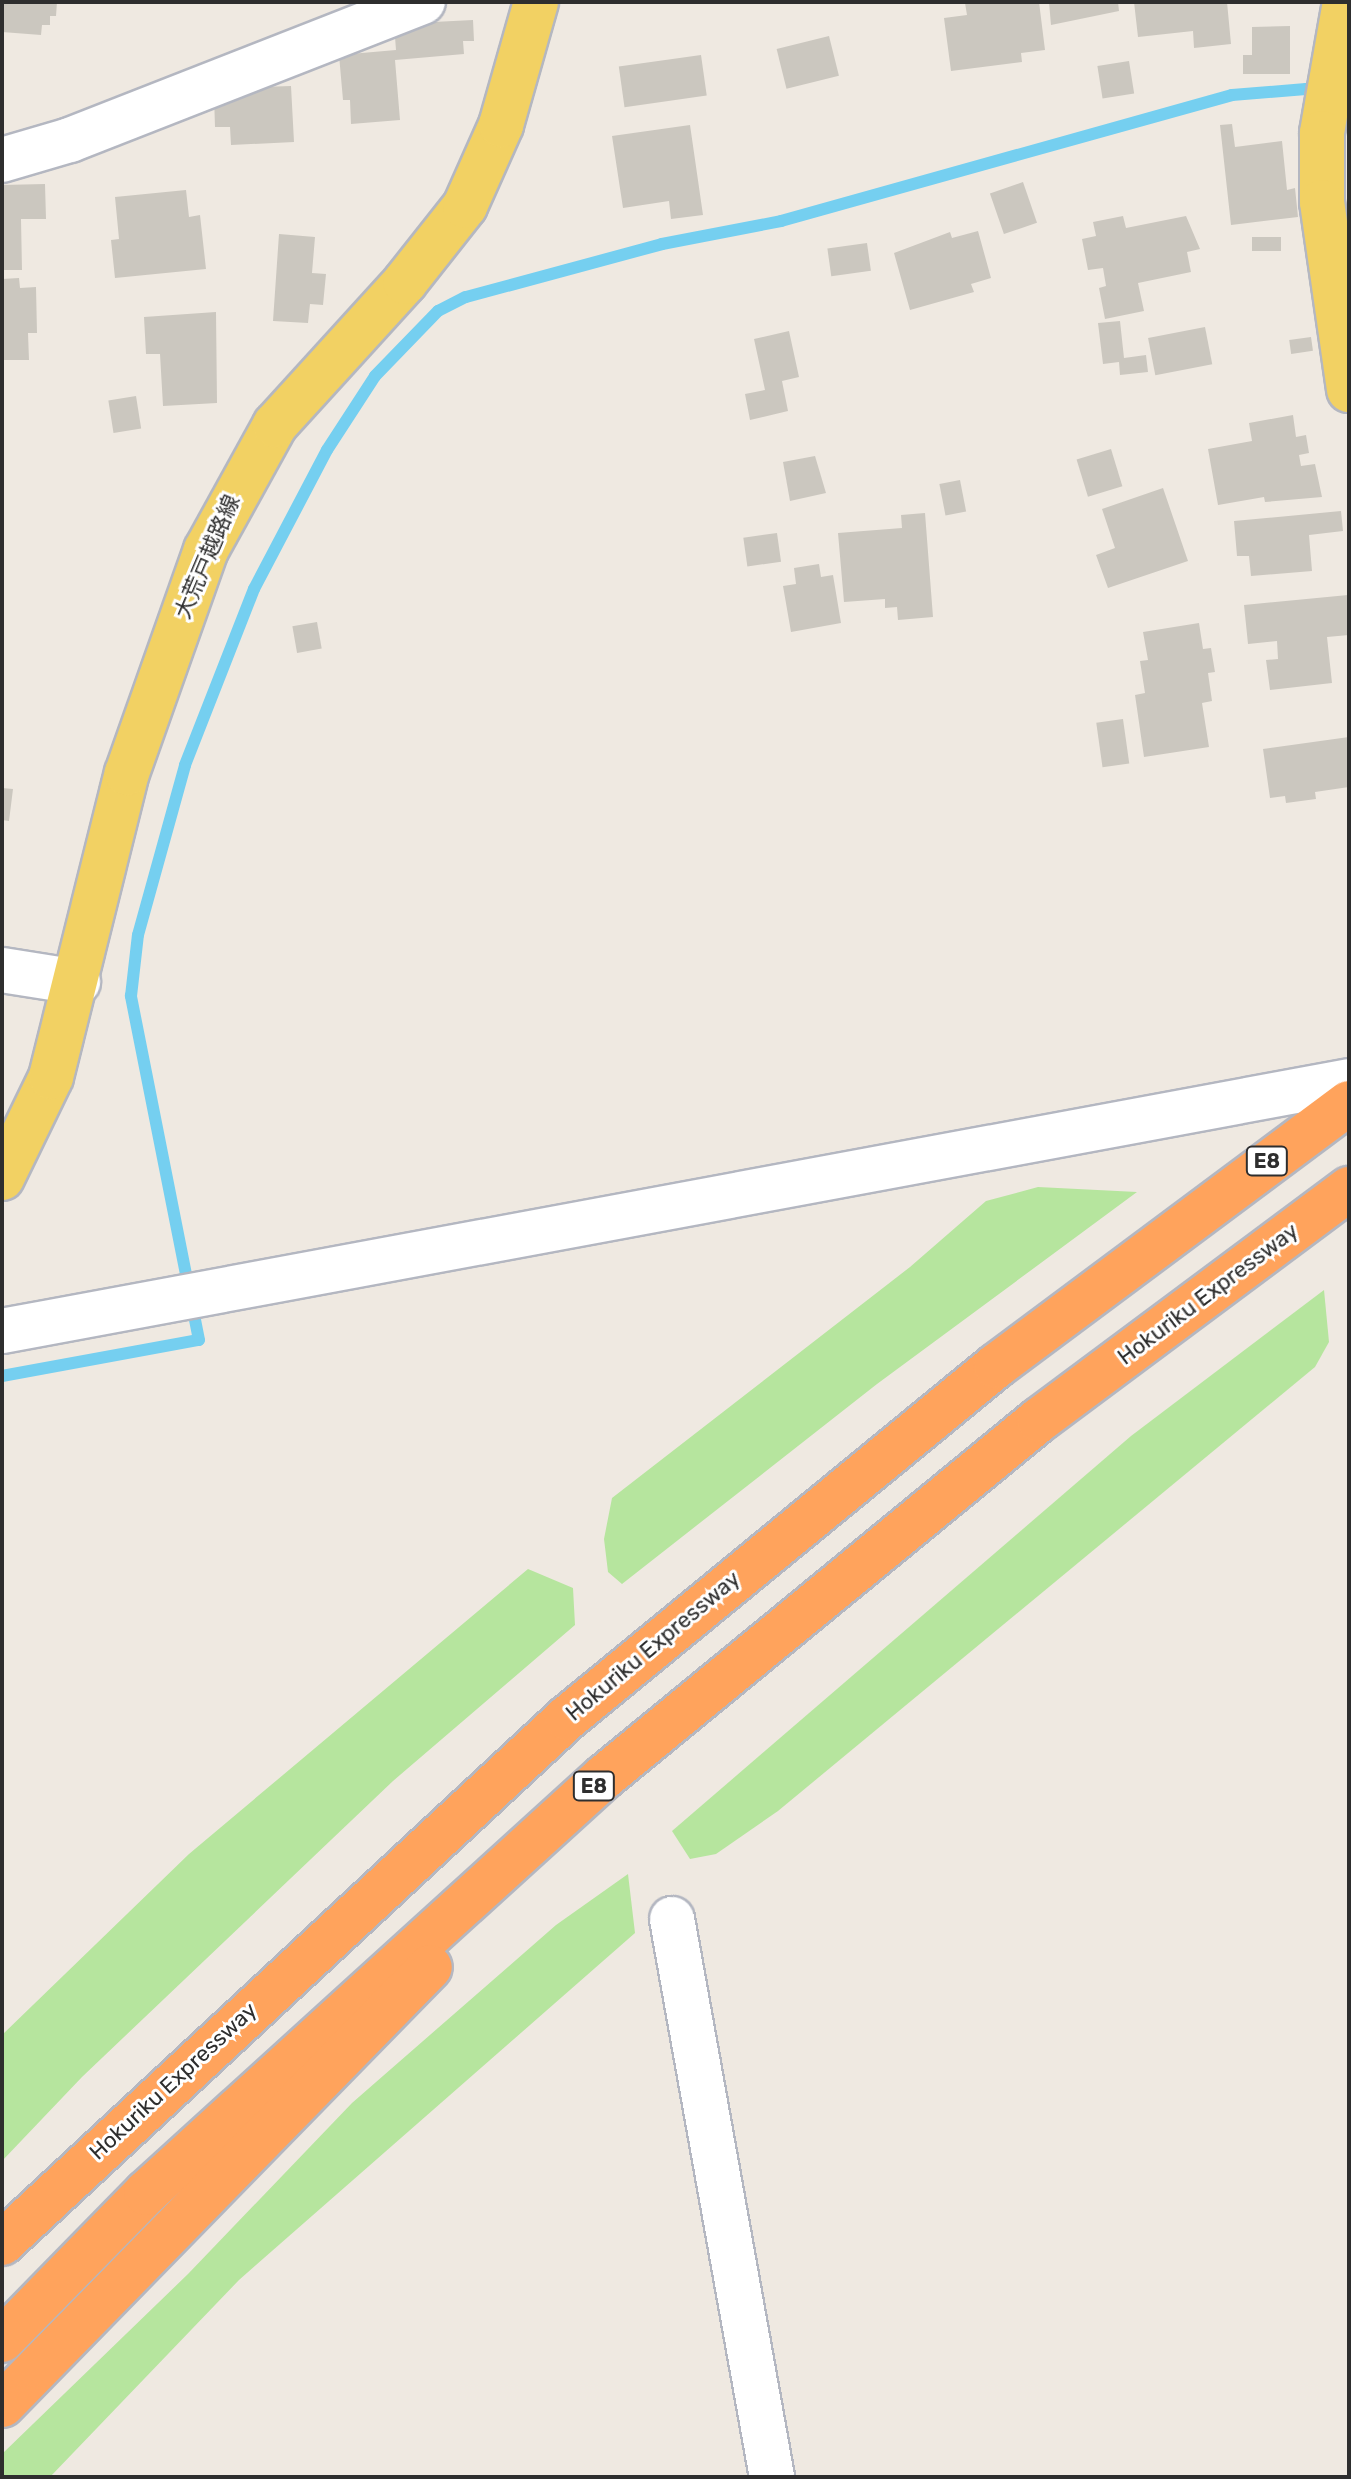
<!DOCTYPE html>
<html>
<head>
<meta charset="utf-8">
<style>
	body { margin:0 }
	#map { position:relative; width:1351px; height:2479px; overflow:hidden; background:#efe9e1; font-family:Rubik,"Noto Sans JP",sans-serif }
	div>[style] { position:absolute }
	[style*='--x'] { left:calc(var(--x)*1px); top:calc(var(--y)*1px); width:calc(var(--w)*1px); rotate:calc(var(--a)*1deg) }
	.green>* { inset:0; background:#b6e59e }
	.stream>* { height:12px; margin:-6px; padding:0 6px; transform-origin:6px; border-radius:6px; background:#75cff0 }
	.building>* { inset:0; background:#cbc7bf; transform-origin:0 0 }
	.roads { filter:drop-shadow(2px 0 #b4b7c1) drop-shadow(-2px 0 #b4b7c1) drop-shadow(0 2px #b4b7c1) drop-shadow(0 -2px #b4b7c1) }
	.minor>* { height:44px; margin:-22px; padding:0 22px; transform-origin:22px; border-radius:22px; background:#fff }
	.major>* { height:44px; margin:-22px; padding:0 22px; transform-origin:22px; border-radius:22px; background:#f2d163 }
	.highway>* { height:44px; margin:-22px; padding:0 22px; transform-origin:22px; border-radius:22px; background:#ffa35c }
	span { translate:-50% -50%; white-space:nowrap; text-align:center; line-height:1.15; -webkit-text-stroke:6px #fff; paint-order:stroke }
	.shield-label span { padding:2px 6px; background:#fff; border:2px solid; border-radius:6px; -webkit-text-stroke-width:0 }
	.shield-label { font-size:20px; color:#2e2e2e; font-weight:700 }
	.street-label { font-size:22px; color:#2e2e2e }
	.frame { position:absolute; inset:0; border:4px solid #2e2e2e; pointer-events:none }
</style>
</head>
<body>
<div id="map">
	<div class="green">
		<div style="clip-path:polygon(1038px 1187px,1137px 1192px,877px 1384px,622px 1584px,608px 1572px,604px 1539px,612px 1498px,910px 1267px,986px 1201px)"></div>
		<div style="clip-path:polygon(1324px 1290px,1329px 1342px,1315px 1367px,778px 1811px,716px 1854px,690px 1859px,672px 1831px,1131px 1436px)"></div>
		<div style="clip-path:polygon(528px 1569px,573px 1588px,575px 1625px,393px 1781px,82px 2077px,2px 2161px,2px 2035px,189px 1854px)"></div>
		<div style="clip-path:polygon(628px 1874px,635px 1933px,239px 2280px,50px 2477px,2px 2477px,2px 2454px,188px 2274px,352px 2103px,556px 1925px)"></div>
	</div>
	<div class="stream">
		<div style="--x:2;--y:1376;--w:200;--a:-10.4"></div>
		<div style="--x:199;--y:1340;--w:351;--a:-101.2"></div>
		<div style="--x:131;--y:996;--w:61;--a:-83.5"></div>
		<div style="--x:138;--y:935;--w:176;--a:-74.5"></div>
		<div style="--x:185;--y:765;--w:189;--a:-68.6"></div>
		<div style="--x:254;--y:589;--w:157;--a:-62.3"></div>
		<div style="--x:327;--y:450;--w:88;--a:-57"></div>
		<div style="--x:375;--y:376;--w:91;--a:-45.9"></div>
		<div style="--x:438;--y:311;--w:31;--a:-27"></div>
		<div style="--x:466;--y:297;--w:203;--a:-15.1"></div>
		<div style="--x:662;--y:244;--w:121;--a:-10.9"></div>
		<div style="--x:781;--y:221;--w:468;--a:-15.6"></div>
		<div style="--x:1232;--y:95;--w:74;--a:-4.6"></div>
		<div style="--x:1306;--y:89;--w:47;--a:22.7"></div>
	</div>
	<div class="building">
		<div style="clip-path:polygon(2px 2px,57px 2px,56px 16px,50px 16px,50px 25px,42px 25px,41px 35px,2px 32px)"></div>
		<div style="clip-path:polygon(1039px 2px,1045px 50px,1021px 53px,1022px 62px,951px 71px,944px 18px,967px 15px,965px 3px)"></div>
		<div style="clip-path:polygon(1049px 2px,1118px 2px,1119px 11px,1051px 25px)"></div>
		<div style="clip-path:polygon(1134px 2px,1227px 2px,1231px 44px,1194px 48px,1193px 31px,1138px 37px)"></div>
		<div style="clip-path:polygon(473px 20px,474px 41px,463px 41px,464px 54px,395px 60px,400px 120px,351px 124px,350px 100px,343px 100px,339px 55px,396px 50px,394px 24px)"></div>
		<div style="clip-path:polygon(1290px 26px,1290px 74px,1243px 74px,1243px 55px,1252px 55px,1252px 27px)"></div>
		<div style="left:829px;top:36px;width:41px;height:54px;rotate:76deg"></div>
		<div style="left:701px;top:55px;width:41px;height:83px;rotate:82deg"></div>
		<div style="left:1129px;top:61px;width:33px;height:32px;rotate:81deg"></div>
		<div style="clip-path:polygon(291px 86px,294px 142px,231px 145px,230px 127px,215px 127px,214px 96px,228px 88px)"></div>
		<div style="clip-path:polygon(1232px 124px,1235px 147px,1282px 141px,1287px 190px,1295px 188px,1298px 217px,1231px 225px,1220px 125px)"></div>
		<div style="clip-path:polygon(690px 125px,703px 215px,671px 219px,669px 201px,623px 208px,612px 136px)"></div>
		<div style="left:1023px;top:182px;width:43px;height:35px;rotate:71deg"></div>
		<div style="clip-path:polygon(45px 184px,46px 219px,21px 219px,22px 270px,2px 270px,2px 185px)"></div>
		<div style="clip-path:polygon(186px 190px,189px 217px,200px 215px,206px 269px,115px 278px,111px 240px,119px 239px,115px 197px)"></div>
		<div style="clip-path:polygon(1123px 216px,1126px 228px,1186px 216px,1200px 249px,1187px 252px,1191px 272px,1138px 283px,1144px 311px,1105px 319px,1099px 288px,1106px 286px,1103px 268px,1088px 270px,1082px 239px,1096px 236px,1093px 222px)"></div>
		<div style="clip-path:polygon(978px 231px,991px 278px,971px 284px,974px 292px,910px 310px,894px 253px,950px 232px,952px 238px)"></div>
		<div style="clip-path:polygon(279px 234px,315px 237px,312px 273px,326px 274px,323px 305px,310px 304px,308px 323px,273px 321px)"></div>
		<div style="left:1281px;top:237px;width:14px;height:29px;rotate:90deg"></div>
		<div style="left:867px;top:243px;width:28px;height:40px;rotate:82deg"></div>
		<div style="clip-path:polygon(19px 278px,20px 288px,36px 287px,37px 333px,28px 333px,29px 360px,2px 360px,2px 279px)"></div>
		<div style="clip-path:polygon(216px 312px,217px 403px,163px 406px,160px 354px,146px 354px,144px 317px)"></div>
		<div style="clip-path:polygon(1120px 321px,1124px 358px,1146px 355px,1148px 372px,1120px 375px,1119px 362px,1103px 364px,1098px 323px)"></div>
		<div style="left:1205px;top:327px;width:38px;height:58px;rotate:79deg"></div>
		<div style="clip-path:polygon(789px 331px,799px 377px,782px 381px,788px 411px,750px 420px,745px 394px,765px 390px,754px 339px)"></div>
		<div style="left:1311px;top:337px;width:14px;height:22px;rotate:82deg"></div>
		<div style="left:136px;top:396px;width:33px;height:28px;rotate:81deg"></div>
		<div style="clip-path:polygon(1293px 415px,1296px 437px,1306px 435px,1309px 453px,1299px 455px,1301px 466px,1315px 464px,1322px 497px,1265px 502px,1264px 497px,1218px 505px,1208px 449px,1252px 441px,1249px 423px)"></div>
		<div style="left:1111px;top:449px;width:39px;height:36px;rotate:73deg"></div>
		<div style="clip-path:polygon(815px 456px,826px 493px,790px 501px,783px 462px)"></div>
		<div style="left:960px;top:480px;width:32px;height:21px;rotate:79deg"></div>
		<div style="clip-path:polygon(1163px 488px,1188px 561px,1108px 588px,1096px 555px,1115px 548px,1102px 509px)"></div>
		<div style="clip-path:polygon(1341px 511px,1343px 531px,1309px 535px,1312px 571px,1251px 576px,1249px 556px,1237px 556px,1234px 521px)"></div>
		<div style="clip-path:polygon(925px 513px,933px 617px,898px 620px,897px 607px,885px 608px,885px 599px,844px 602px,838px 533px,902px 528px,901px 515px)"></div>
		<div style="left:777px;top:533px;width:29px;height:34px;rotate:82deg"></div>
		<div style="clip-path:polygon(819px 564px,821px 577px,833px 575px,841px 623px,791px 632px,783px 586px,796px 584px,794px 568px)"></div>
		<div style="clip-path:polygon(1348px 595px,1349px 635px,1327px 637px,1332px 683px,1270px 690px,1266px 660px,1278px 659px,1277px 641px,1248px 644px,1244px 605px)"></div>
		<div style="left:317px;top:622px;width:27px;height:25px;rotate:80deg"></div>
		<div style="clip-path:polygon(1199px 623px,1203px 649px,1211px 648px,1215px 672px,1208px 673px,1212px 701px,1202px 703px,1209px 747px,1144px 757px,1135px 695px,1145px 693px,1140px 661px,1148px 660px,1143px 632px)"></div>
		<div style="left:1123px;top:719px;width:45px;height:27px;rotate:82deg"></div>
		<div style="clip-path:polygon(1349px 737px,1349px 787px,1315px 792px,1316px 799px,1286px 803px,1285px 796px,1270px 798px,1263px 749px)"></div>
		<div style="clip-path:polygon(2px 788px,13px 789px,9px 821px,2px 820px)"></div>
	</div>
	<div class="roads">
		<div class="minor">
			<div style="--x:2;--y:160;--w:71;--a:-16.4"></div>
			<div style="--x:70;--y:140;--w:379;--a:-21.4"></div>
			<div style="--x:2;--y:970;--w:77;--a:9"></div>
			<div style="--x:2;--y:1331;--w:1370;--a:-10.51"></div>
			<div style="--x:672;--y:1919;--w:567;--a:79.84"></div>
		</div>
		<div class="major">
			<div style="--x:1345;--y:2;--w:133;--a:100"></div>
			<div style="--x:1322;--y:133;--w:69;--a:90"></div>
			<div style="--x:1322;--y:202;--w:190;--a:81.8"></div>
			<div style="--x:2;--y:1178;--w:112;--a:-64.1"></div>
			<div style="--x:51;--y:1077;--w:313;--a:-76"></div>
			<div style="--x:127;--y:773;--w:237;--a:-70.5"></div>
			<div style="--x:206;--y:550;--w:143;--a:-61.1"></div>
			<div style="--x:275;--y:425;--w:193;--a:-47.7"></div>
			<div style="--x:405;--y:282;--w:97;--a:-51.7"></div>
			<div style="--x:465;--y:206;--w:89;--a:-66"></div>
			<div style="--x:501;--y:125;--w:128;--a:-74.1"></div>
		</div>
		<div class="highway">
			<div style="--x:2;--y:2243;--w:771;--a:-42.9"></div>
			<div style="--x:567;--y:1718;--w:555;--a:-39.37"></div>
			<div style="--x:996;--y:1366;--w:440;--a:-36.7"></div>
			<div style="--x:2;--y:2340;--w:206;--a:-45.6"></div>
			<div style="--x:146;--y:2193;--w:619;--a:-42.25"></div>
			<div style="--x:604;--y:1777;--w:563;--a:-39.38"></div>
			<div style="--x:1039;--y:1420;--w:387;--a:-36.7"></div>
			<div style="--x:2;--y:2405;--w:612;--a:-45.66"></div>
		</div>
	</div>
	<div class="shield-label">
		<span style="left:1267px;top:1161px">E8</span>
		<span style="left:594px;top:1786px">E8</span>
	</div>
	<div class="street-label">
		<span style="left:207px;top:557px;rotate:-67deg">大荒戸越路線</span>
		<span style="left:1208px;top:1294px;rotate:-37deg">Hokuriku Expressway</span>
		<span style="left:653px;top:1646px;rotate:-40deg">Hokuriku Expressway</span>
		<span style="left:173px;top:2081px;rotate:-43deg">Hokuriku Expressway</span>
	</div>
	<div class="frame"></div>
</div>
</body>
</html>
